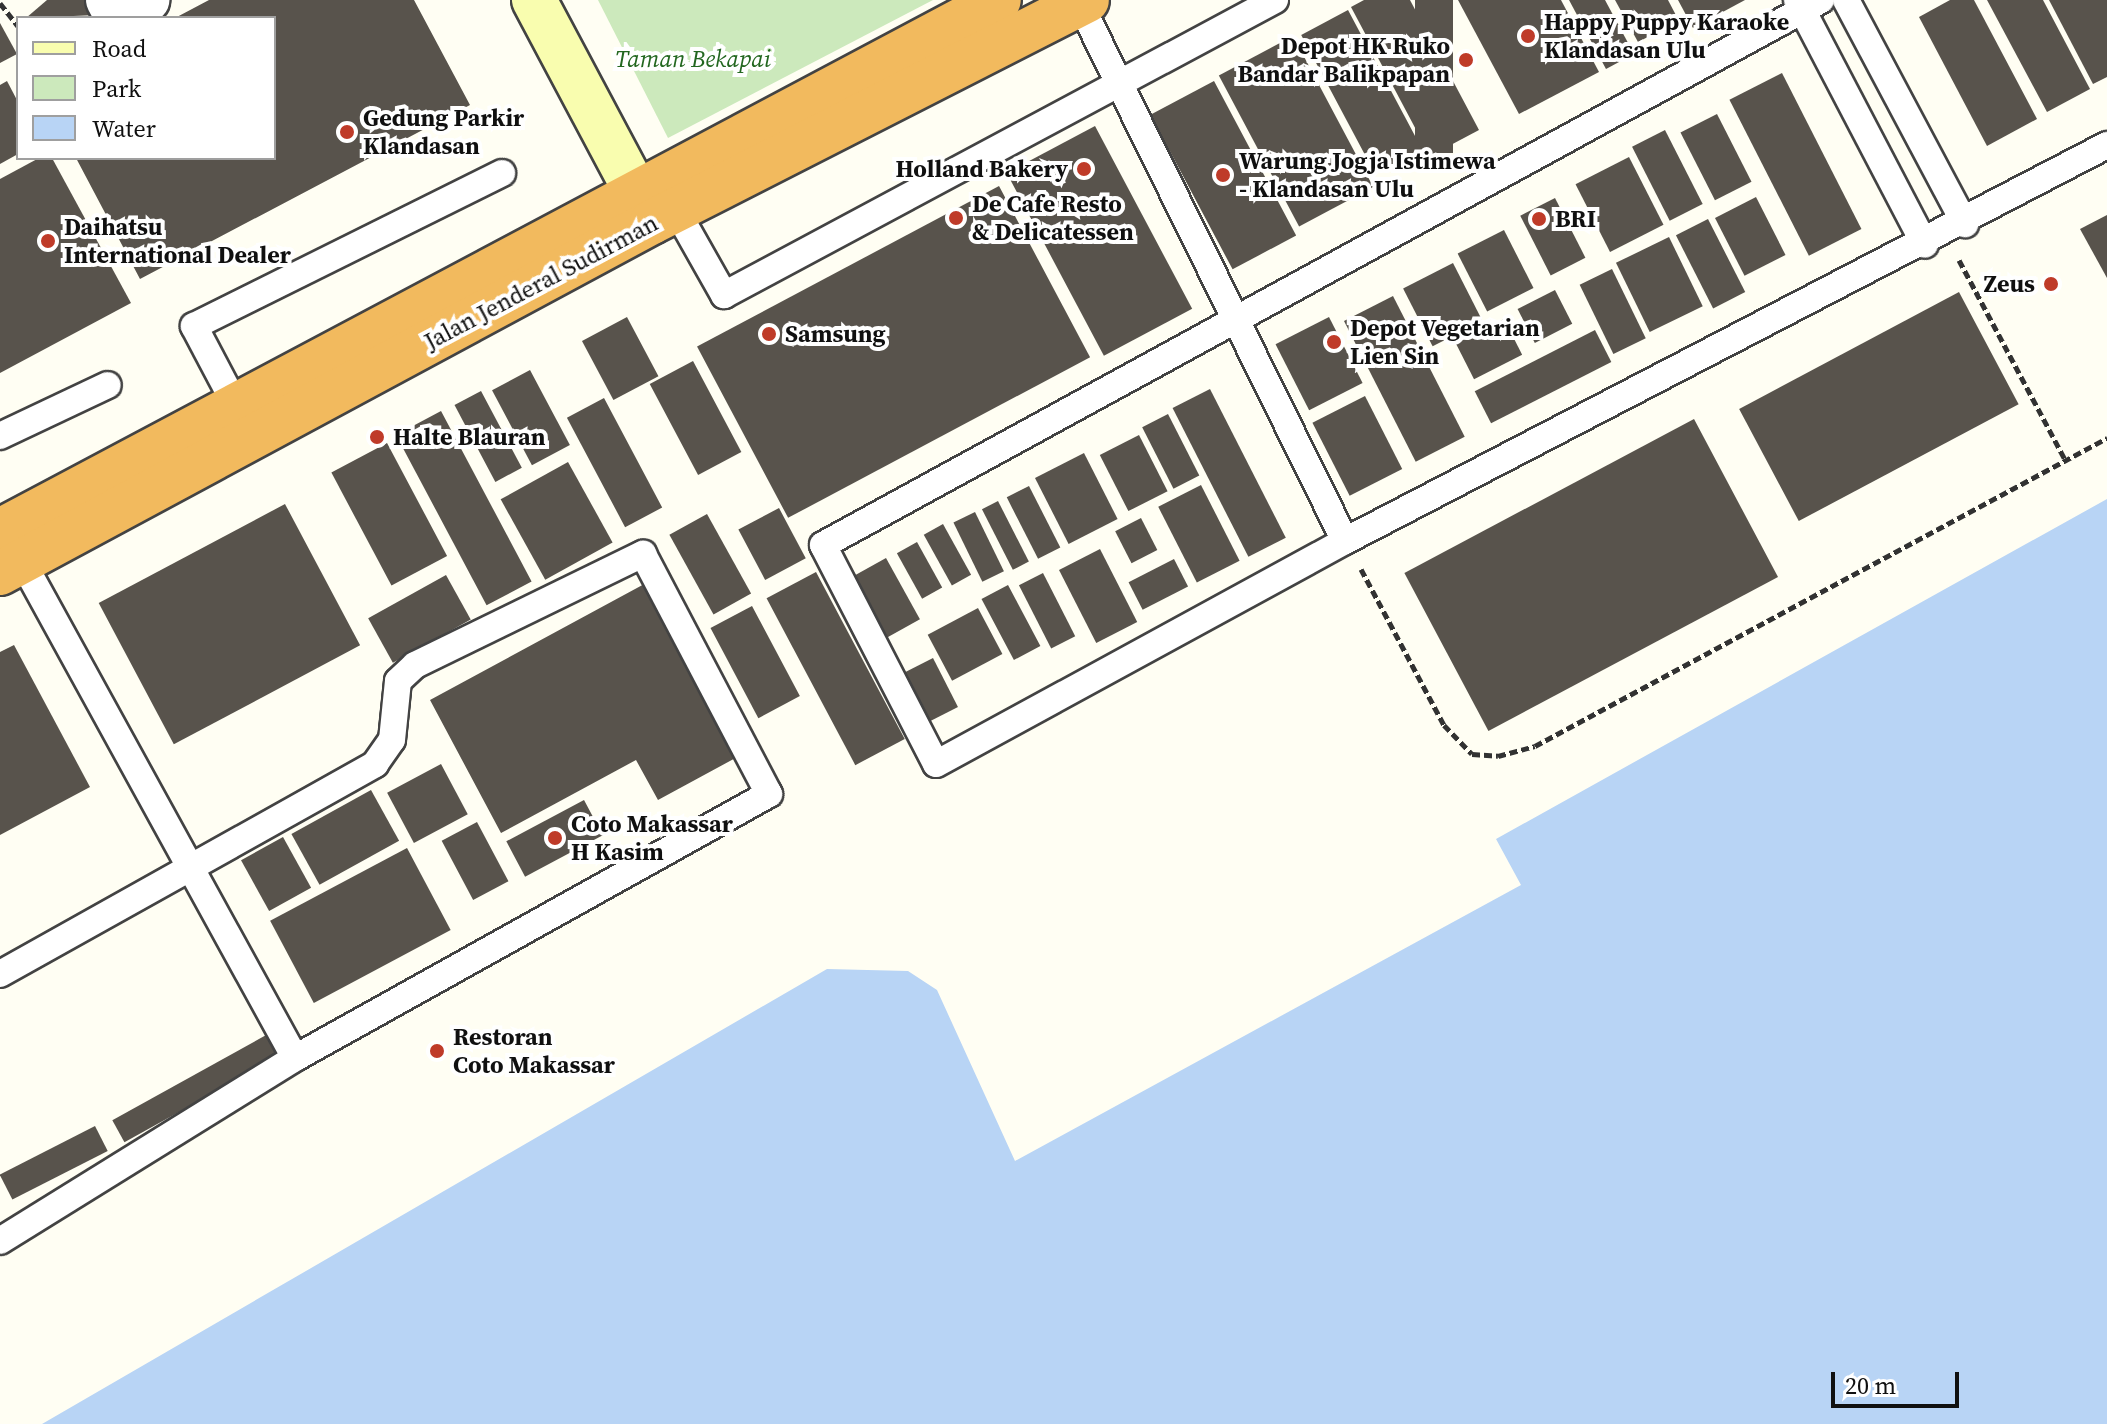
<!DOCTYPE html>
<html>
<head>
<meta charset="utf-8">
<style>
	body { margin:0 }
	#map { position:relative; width:2107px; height:1424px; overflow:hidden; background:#fffef3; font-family:"Source Serif 4",serif }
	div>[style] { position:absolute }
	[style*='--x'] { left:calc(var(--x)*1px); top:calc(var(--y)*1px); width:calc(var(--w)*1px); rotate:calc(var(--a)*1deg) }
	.green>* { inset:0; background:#cce9bc }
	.water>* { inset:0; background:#b8d4f5 }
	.building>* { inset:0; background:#58534c; transform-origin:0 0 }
	.path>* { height:5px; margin-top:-2.5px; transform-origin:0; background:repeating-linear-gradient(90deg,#323232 0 8px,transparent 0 12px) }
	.roads { filter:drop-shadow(2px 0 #434343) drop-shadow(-2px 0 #434343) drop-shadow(0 2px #434343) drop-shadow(0 -2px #434343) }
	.lane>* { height:26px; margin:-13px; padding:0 13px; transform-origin:13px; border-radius:13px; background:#fff }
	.street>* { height:44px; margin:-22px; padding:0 22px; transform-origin:22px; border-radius:22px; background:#fff }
	.secondary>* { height:44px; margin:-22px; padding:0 22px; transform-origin:22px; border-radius:22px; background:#f9fdaf }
	.highway>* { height:44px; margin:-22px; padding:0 22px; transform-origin:22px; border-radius:22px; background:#f2ba5e }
	.dots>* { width:22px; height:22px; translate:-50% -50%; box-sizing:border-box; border:4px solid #fff; border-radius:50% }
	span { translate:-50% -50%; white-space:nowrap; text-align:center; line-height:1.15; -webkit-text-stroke:8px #fff; paint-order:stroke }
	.poi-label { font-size:24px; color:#101010; font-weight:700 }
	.left { translate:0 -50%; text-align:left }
	.right { translate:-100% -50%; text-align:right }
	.park-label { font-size:24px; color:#236720; font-style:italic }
	.street-label { font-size:24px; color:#101010 }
	.legend { position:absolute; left:16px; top:16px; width:260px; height:144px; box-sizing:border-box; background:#fff; border:2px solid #9f9f9f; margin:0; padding:10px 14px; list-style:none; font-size:24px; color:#101010 }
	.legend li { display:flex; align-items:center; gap:16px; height:40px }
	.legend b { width:40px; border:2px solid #9f9f9f }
	.scale { position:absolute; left:1831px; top:1372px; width:128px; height:36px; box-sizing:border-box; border:4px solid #101010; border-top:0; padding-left:10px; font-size:24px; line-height:28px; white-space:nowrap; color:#101010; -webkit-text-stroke:6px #fff; paint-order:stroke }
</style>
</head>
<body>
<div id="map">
	<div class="green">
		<div style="clip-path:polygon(598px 0,933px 0,668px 138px)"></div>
	</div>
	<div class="water">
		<div style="clip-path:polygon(2107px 499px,2107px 1424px,42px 1424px,827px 969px,908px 971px,937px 990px,1015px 1161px,1521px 885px,1496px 839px)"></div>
	</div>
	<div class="building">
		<div style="clip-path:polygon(47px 0,88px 0,97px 15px,26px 18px)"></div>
		<div style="clip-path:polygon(209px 0,414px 0,470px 105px,140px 279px,76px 158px,274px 158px,274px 18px,175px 18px)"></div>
		<div style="clip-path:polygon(1364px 0,1410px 0,1479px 130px,1430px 156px,1351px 7px)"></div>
		<div style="left:1415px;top:0;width:38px;height:153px"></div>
		<div style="clip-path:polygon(1458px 0,1561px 0,1599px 72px,1519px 114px)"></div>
		<div style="clip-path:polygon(1569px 0,1605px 0,1634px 54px,1606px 69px)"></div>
		<div style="clip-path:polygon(1615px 0,1668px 0,1679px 21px,1638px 42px)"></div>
		<div style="clip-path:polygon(1678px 0,1745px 0,1693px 28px)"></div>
		<div style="clip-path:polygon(1950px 0,1974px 0,2037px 119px,1987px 146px,1919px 17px)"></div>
		<div style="clip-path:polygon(1987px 0,2043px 0,2090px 89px,2047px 112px)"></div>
		<div style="clip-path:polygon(2049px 0,2107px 0,2107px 77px,2093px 84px)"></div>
		<div style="left:1348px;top:10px;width:157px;height:53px;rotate:62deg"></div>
		<div style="clip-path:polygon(0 23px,17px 54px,0 63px)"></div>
		<div style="left:1293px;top:36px;width:171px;height:84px;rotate:62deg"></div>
		<div style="left:1782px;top:73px;width:175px;height:59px;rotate:63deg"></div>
		<div style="clip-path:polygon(7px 81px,18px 102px,18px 154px,0 164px,0 85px)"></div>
		<div style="left:1214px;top:81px;width:175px;height:72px;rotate:62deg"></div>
		<div style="left:1717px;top:114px;width:76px;height:41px;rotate:63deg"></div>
		<div style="left:1095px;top:126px;width:207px;height:100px;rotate:62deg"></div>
		<div style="left:1665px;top:130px;width:83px;height:37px;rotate:63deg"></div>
		<div style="left:1629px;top:157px;width:76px;height:60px;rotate:63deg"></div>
		<div style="clip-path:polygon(39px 158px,52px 158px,131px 303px,0 373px,0 179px)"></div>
		<div style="left:999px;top:186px;width:194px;height:342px;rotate:62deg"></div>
		<div style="left:1756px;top:197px;width:65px;height:46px;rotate:63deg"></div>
		<div style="left:1555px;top:198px;width:67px;height:39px;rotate:63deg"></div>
		<div style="clip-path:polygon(2107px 215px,2107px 278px,2080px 229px)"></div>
		<div style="left:1708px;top:219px;width:82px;height:36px;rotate:63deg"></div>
		<div style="left:1504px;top:230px;width:65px;height:52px;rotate:63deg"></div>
		<div style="left:1669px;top:237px;width:77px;height:59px;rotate:64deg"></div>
		<div style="left:1453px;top:263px;width:65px;height:56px;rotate:63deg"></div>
		<div style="left:1612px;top:269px;width:77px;height:36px;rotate:64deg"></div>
		<div style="left:1555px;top:290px;width:38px;height:42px;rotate:63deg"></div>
		<div style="left:1959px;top:292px;width:127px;height:249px;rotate:62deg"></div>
		<div style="left:1393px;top:296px;width:158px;height:55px;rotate:63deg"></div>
		<div style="left:627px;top:317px;width:67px;height:51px;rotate:62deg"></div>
		<div style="left:1329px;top:317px;width:74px;height:60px;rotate:63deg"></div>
		<div style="left:1504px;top:319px;width:40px;height:54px;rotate:63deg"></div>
		<div style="left:1595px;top:330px;width:36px;height:135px;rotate:63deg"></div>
		<div style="left:693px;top:361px;width:103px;height:49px;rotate:62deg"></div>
		<div style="left:530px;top:370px;width:85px;height:43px;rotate:62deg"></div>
		<div style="left:1210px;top:389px;width:167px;height:42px;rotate:63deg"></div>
		<div style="left:481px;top:391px;width:87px;height:30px;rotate:62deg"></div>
		<div style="left:1365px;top:396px;width:82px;height:59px;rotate:63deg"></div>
		<div style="left:604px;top:398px;width:124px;height:42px;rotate:62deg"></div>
		<div style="left:441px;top:411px;width:193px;height:51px;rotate:62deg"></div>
		<div style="left:1168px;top:414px;width:69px;height:29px;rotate:63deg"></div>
		<div style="left:1694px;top:419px;width:179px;height:328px;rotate:62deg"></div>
		<div style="left:1139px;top:435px;width:63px;height:44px;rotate:63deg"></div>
		<div style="left:387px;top:443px;width:128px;height:63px;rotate:62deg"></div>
		<div style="left:1084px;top:453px;width:74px;height:55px;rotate:63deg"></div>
		<div style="left:568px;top:462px;width:92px;height:77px;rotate:61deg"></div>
		<div style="left:1201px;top:485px;width:85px;height:48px;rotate:63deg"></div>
		<div style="left:1029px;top:486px;width:69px;height:25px;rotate:63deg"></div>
		<div style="left:998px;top:501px;width:68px;height:18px;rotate:63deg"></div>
		<div style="left:285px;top:504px;width:160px;height:211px;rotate:62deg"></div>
		<div style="left:779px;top:508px;width:57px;height:46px;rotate:62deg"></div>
		<div style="left:975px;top:512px;width:66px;height:24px;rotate:64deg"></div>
		<div style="left:707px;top:514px;width:91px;height:43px;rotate:61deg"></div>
		<div style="left:1141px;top:518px;width:36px;height:29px;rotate:63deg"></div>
		<div style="left:943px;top:524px;width:58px;height:22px;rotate:61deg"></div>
		<div style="left:917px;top:542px;width:52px;height:23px;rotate:61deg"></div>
		<div style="left:1100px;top:549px;width:82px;height:46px;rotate:63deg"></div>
		<div style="left:886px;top:558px;width:70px;height:38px;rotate:61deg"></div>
		<div style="left:1174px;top:559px;width:31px;height:51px;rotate:63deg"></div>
		<div style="left:816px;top:572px;width:189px;height:56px;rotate:62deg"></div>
		<div style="left:1043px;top:573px;width:71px;height:27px;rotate:63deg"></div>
		<div style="left:446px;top:575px;width:51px;height:89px;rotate:61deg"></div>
		<div style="clip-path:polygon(648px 582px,741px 755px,658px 800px,636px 760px,501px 833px,430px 700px)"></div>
		<div style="left:1008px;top:585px;width:69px;height:30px;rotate:62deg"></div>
		<div style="left:752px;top:606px;width:102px;height:47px;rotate:62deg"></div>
		<div style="left:978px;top:608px;width:52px;height:57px;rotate:62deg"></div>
		<div style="clip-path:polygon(14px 645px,90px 787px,0 835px,0 652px)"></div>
		<div style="left:933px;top:658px;width:55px;height:37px;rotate:63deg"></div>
		<div style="left:441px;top:764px;width:57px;height:61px;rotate:62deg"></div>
		<div style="left:371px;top:790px;width:58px;height:91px;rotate:61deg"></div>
		<div style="left:584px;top:800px;width:40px;height:88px;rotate:62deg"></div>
		<div style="left:477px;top:822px;width:67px;height:40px;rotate:62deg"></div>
		<div style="left:283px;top:837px;width:58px;height:48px;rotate:61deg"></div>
		<div style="left:407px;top:848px;width:93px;height:155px;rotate:62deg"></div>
		<div style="left:268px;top:1034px;width:25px;height:178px;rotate:61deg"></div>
		<div style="left:95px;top:1126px;width:28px;height:107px;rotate:63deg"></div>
	</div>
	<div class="path">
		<div style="--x:0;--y:3;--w:29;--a:52"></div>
		<div style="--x:1959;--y:260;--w:228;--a:62"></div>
		<div style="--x:1361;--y:569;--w:177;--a:62"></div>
		<div style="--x:1444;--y:725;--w:40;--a:46"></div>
		<div style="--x:1472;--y:754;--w:26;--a:4"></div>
		<div style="--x:1498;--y:756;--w:38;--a:-15"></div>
		<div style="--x:1535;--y:746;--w:650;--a:-28.3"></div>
	</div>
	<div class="roads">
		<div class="lane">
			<div style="--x:1797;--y:0;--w:276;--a:62.4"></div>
			<div style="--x:1821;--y:0;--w:1137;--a:151.36"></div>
			<div style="--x:823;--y:545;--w:246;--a:62.7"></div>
			<div style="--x:936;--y:764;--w:466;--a:-28.6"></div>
			<div style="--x:1345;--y:541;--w:859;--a:-27.46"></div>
			<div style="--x:1846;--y:0;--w:254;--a:62"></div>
			<div style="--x:1080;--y:4;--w:599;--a:63.73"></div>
			<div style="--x:676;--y:210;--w:98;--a:60.5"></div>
			<div style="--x:724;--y:295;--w:625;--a:-28.16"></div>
			<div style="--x:234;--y:402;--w:86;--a:-117.8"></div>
			<div style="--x:194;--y:326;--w:344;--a:-26.4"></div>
			<div style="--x:0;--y:436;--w:119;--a:-25.3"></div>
			<div style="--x:22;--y:561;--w:567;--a:61.22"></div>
			<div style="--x:0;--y:974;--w:430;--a:-29.2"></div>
			<div style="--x:375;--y:764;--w:29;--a:-55"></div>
			<div style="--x:392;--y:740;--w:59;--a:-84.2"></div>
			<div style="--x:398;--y:681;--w:23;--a:-43"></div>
			<div style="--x:415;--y:665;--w:254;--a:-26"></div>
			<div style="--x:643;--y:554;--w:271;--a:62.3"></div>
			<div style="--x:769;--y:794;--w:543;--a:150.88"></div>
			<div style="--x:295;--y:1058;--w:347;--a:148.2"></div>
		</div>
		<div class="street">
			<div style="--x:108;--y:0;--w:15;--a:62"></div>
			<div style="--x:115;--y:13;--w:35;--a:-22"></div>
		</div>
		<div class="secondary">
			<div style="--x:534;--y:0;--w:251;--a:62"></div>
		</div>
		<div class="highway">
			<div style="--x:0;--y:531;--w:1131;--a:-27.99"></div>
			<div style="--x:0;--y:573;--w:740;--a:-28.3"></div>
			<div style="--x:652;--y:222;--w:488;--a:-27"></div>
		</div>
	</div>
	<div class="dots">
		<div style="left:1528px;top:36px;background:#bf3b29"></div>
		<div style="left:1466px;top:60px;background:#bf3b29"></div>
		<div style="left:347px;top:132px;background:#bf3b29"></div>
		<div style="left:1084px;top:169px;background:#bf3b29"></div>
		<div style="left:1223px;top:175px;background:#bf3b29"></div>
		<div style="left:956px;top:218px;background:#bf3b29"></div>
		<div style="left:1539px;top:219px;background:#bf3b29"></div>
		<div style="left:48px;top:241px;background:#bf3b29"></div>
		<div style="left:2051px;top:284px;background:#bf3b29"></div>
		<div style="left:769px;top:334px;background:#bf3b29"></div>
		<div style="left:1334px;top:342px;background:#bf3b29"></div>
		<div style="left:377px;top:437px;background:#bf3b29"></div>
		<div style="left:555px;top:838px;background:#bf3b29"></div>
		<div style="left:437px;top:1051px;background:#bf3b29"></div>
	</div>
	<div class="poi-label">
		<span class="left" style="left:1544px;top:36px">Happy Puppy Karaoke<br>Klandasan Ulu</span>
		<span class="right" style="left:1450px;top:60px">Depot HK Ruko<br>Bandar Balikpapan</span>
		<span class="left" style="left:363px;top:132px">Gedung Parkir<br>Klandasan</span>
		<span class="left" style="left:1239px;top:175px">Warung Jogja Istimewa<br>- Klandasan Ulu</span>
		<span class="right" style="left:1068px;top:169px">Holland Bakery</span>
		<span class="left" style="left:972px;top:218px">De Cafe Resto<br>&amp; Delicatessen</span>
		<span class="left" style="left:1555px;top:219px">BRI</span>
		<span class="left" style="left:64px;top:241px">Daihatsu<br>International Dealer</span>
		<span class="right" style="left:2035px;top:284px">Zeus</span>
		<span class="left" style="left:1350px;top:342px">Depot Vegetarian<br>Lien Sin</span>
		<span class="left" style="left:785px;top:334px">Samsung</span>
		<span class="left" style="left:393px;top:437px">Halte Blauran</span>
		<span class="left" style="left:571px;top:838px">Coto Makassar<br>H Kasim</span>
		<span class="left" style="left:453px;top:1051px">Restoran<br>Coto Makassar</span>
	</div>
	<div class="park-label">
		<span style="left:693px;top:59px">Taman Bekapai</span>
	</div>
	<div class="street-label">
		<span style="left:541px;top:282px;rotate:-28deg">Jalan Jenderal Sudirman</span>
	</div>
	<ul class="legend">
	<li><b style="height:10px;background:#f9fdaf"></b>Road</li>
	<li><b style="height:22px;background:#cce9bc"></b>Park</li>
	<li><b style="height:22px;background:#b8d4f5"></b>Water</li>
	</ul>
	<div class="scale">20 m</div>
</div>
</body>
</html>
